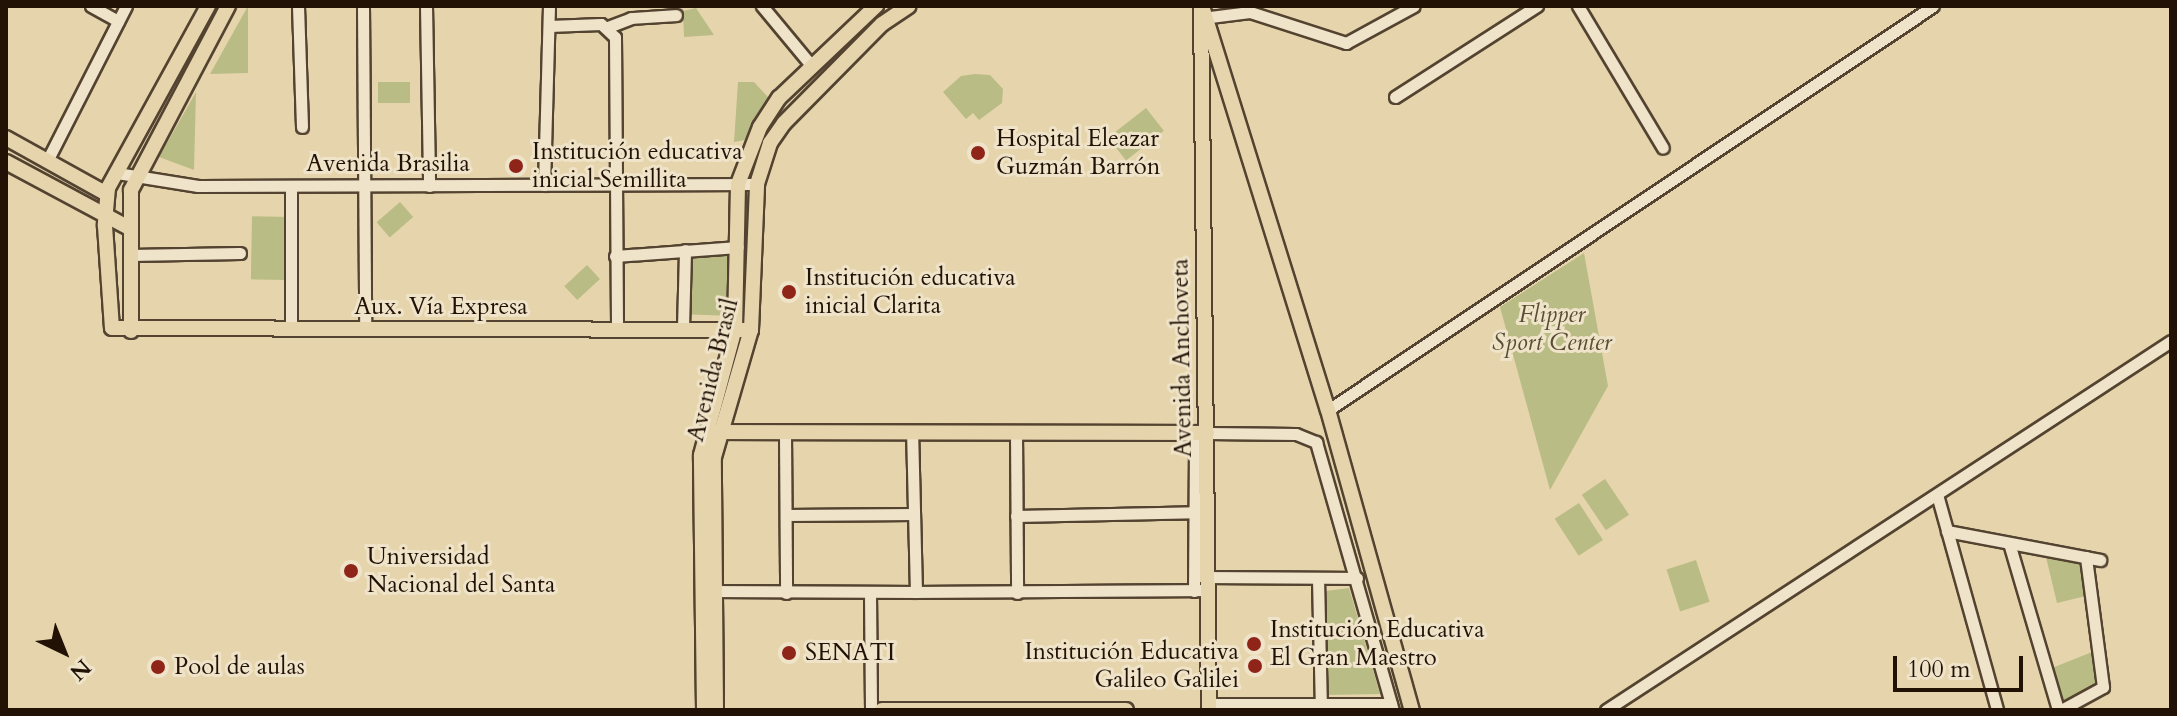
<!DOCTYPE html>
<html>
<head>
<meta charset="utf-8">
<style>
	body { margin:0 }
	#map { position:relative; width:2177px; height:716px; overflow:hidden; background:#e6d5ac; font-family:Cardo,serif }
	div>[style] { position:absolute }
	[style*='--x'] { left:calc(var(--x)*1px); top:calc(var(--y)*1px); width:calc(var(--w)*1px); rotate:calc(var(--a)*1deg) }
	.green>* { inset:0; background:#babc86; transform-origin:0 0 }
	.roads { filter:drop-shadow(2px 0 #534330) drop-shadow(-2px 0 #534330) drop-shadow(0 2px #534330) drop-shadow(0 -2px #534330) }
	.minor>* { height:11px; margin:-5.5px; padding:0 5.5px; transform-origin:5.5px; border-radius:5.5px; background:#efe4c9 }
	.major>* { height:14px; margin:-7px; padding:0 7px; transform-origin:7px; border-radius:7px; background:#e6d5ac }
	.dots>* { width:22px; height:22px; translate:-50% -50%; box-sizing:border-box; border:4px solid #efe4c9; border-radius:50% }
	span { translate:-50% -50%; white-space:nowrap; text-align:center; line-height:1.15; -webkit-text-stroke:6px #efe4c9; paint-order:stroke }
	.poi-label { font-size:24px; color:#221206 }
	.left { translate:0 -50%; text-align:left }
	.right { translate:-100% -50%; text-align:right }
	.street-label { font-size:24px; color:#221206 }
	.park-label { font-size:24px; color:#574e33; font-style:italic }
	.frame { position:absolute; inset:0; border:8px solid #221206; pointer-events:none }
	.north { position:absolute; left:24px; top:612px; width:80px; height:80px; -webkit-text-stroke:6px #efe4c9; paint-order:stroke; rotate:137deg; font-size:22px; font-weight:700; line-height:32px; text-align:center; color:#221206 }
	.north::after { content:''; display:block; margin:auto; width:28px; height:36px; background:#221206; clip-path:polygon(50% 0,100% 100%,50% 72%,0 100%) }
	.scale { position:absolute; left:1893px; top:656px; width:130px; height:36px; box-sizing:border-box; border:4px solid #221206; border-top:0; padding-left:10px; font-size:24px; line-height:28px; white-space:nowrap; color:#221206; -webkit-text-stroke:6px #efe4c9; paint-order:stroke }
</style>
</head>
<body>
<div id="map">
	<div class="green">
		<div style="clip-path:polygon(248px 6px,248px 73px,210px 74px)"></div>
		<div style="clip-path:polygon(696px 8px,714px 35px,684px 37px,683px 11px)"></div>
		<div style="clip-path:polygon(975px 74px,990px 75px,1003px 89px,1002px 103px,979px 120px,973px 113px,966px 119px,943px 92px,961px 76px)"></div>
		<div style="left:378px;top:82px;width:32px;height:21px"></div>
		<div style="clip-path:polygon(738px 82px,754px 82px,768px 97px,745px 140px,734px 142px)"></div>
		<div style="clip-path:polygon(196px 92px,194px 170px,159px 157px)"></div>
		<div style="left:1146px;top:108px;width:29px;height:48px;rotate:52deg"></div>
		<div style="left:400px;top:202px;width:20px;height:31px;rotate:49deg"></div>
		<div style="left:290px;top:217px;width:63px;height:38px;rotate:91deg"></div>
		<div style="left:734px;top:250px;width:66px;height:46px;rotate:92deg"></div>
		<div style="clip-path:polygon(1584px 253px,1608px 386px,1550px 490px,1500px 307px)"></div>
		<div style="left:587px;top:265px;width:19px;height:31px;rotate:47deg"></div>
		<div style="left:1605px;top:479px;width:43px;height:28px;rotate:56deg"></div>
		<div style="left:1579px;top:503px;width:44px;height:29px;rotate:57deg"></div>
		<div style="clip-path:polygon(2046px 557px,2082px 562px,2090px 595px,2057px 603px)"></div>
		<div style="left:1696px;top:560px;width:44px;height:31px;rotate:72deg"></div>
		<div style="clip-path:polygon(1349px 588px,1380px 694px,1325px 695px,1326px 591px)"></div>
		<div style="clip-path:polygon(2092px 652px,2097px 684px,2061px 702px,2052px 668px)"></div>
	</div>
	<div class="roads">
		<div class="minor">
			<div style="--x:91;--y:6;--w:31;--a:29"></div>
			<div style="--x:298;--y:6;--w:121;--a:88.1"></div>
			<div style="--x:363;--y:6;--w:323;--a:89.6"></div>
			<div style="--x:426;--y:6;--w:180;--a:89"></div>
			<div style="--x:762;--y:6;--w:77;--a:50.3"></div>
			<div style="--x:1578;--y:6;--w:165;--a:59.1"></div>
			<div style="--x:1210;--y:17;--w:40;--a:-7.1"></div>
			<div style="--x:1250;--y:12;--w:101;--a:17.9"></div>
			<div style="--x:1346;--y:43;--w:77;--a:-28.6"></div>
			<div style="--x:549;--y:26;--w:52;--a:-2.2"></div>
			<div style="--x:601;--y:24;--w:19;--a:43"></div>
			<div style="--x:615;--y:37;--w:291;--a:89.6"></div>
			<div style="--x:608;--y:27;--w:25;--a:-21"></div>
			<div style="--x:631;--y:18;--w:45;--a:-3.8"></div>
			<div style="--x:1395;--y:97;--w:169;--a:-32.7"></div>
			<div style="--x:47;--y:161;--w:174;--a:-63"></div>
			<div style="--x:117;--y:173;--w:82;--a:9.1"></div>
			<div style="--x:198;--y:186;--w:559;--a:-0.2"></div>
			<div style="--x:544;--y:185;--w:179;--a:-88.4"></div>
			<div style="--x:130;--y:255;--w:110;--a:-1"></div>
			<div style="--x:615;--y:256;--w:123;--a:-4.2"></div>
			<div style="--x:683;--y:328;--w:78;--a:-88.5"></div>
			<div style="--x:291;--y:330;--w:144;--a:-90"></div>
			<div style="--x:1328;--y:410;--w:727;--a:-33.73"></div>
			<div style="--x:1016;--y:432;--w:161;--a:89.6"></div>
			<div style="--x:1207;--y:433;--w:89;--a:0.6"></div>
			<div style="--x:1296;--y:434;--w:22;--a:22"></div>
			<div style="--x:1316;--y:442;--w:279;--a:74"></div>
			<div style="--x:785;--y:434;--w:159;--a:89.6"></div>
			<div style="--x:1938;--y:498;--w:220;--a:74.4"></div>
			<div style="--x:786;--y:515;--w:128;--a:-0.4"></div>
			<div style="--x:1016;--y:516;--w:191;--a:-1.2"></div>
			<div style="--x:1947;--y:531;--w:156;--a:10.7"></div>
			<div style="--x:2009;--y:543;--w:174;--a:73.6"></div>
			<div style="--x:1208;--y:577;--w:149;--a:0.4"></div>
			<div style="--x:1318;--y:578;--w:128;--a:88.7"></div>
			<div style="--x:713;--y:591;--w:203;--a:0.3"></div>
			<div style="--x:916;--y:592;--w:159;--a:-91.4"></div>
			<div style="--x:1194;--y:591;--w:158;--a:-89.6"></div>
			<div style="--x:916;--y:592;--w:293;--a:-0.4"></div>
			<div style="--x:870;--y:593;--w:117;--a:89.5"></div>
			<div style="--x:1209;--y:704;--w:182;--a:0"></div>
			<div style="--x:1606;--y:710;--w:675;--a:-33.15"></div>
			<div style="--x:2061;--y:710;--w:48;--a:-28.7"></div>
			<div style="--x:2103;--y:687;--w:131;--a:-97.5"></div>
		</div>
		<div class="major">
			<div style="--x:208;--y:6;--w:208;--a:118.8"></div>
			<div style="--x:108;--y:188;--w:38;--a:95"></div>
			<div style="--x:105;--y:226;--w:102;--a:86.1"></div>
			<div style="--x:112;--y:328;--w:639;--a:0.18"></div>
			<div style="--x:1202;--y:6;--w:423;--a:72.7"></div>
			<div style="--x:1328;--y:410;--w:312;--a:74.4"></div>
			<div style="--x:1201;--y:7;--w:703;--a:89.35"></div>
			<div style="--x:6;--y:138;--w:115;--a:29"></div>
			<div style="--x:6;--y:162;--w:140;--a:28.2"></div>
			<div style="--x:131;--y:331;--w:141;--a:-90"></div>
			<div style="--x:131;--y:190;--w:208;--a:-62.2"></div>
			<div style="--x:712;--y:432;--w:495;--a:0.1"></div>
			<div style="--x:704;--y:710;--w:255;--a:-90.7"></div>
			<div style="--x:701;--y:455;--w:131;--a:-75"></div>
			<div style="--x:735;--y:328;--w:144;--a:-88.8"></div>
			<div style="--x:738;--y:184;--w:61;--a:-68.9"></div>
			<div style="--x:760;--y:127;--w:35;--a:-57"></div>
			<div style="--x:779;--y:98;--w:134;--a:-43.5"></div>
			<div style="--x:716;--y:710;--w:253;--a:-90.5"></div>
			<div style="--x:714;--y:457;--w:132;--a:-73.8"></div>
			<div style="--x:751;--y:330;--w:146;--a:-87.6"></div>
			<div style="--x:757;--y:184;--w:43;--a:-72.4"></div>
			<div style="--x:770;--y:143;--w:24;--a:-55"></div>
			<div style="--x:784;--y:123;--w:139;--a:-45.3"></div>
			<div style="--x:882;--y:24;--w:32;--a:-34"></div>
			<div style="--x:882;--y:710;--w:244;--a:0"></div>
		</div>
	</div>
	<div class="dots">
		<div style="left:978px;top:153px;background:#8f2418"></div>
		<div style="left:516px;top:166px;background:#8f2418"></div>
		<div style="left:789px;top:292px;background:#8f2418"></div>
		<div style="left:351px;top:571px;background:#8f2418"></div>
		<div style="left:1254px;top:644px;background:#8f2418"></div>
		<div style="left:789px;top:653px;background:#8f2418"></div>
		<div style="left:1255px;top:666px;background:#8f2418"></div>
		<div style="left:158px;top:667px;background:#8f2418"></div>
	</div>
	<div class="poi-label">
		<span class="left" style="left:996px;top:153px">Hospital Eleazar<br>Guzmán Barrón</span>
		<span class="left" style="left:532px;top:166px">Institución educativa<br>inicial Semillita</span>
		<span class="left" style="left:805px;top:292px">Institución educativa<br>inicial Clarita</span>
		<span class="left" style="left:367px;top:571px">Universidad<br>Nacional del Santa</span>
		<span class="left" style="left:1270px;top:644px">Institución Educativa<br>El Gran Maestro</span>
		<span class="right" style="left:1239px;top:666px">Institución Educativa<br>Galileo Galilei</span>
		<span class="left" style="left:805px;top:653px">SENATI</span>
		<span class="left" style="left:174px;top:667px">Pool de aulas</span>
	</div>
	<div class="street-label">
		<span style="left:388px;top:164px">Avenida Brasilia</span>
		<span style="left:441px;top:307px">Aux. Vía Expresa</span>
		<span style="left:1182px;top:358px;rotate:-91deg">Avenida Anchoveta</span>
		<span style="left:713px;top:370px;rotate:-76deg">Avenida Brasil</span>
	</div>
	<div class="park-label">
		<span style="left:1552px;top:329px">Flipper<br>Sport Center</span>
	</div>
	<div class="frame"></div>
	<div class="north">N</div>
	<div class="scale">100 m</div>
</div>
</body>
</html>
